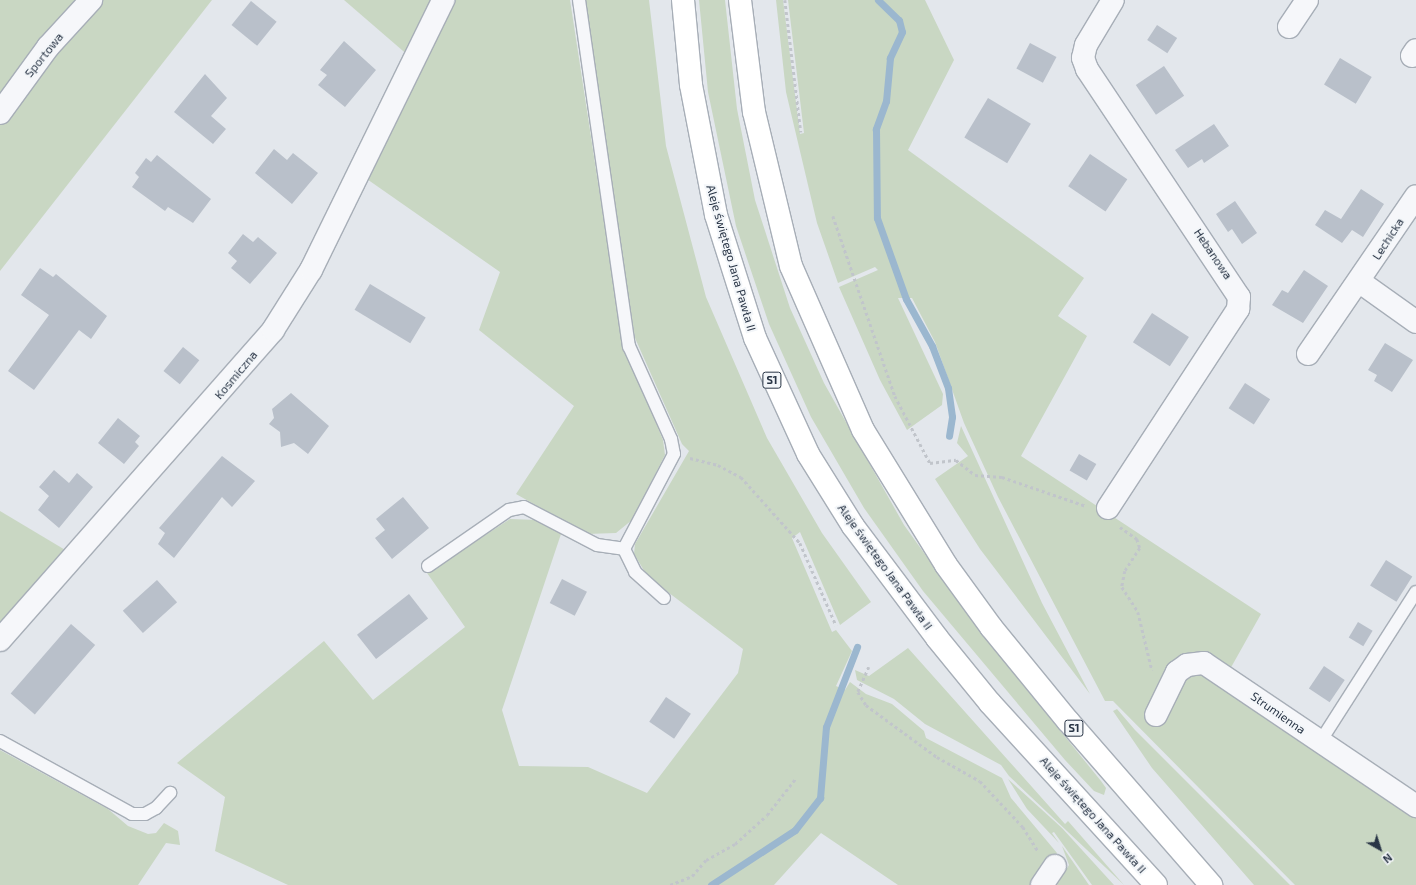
<!DOCTYPE html>
<html>
<head>
<meta charset="utf-8">
<style>
	body { margin:0 }
	#map { position:relative; width:1416px; height:885px; overflow:hidden; background:#e3e7ec; font-family:"Exo 2",sans-serif }
	div>[style] { position:absolute }
	[style*='--x'] { left:calc(var(--x)*1px); top:calc(var(--y)*1px); width:calc(var(--w)*1px); rotate:calc(var(--a)*1deg) }
	.green>* { inset:0; background:#c9d7c3 }
	.stream>* { height:7px; margin:-3.5px; padding:0 3.5px; transform-origin:3.5px; border-radius:3.5px; background:#9bb7cf }
	.building>* { inset:0; background:#b9c0ca; transform-origin:0 0 }
	.path>* { height:2.5px; margin-top:-1.25px; transform-origin:0; background:repeating-linear-gradient(90deg,#c1c5cb 0 3px,transparent 0 6px) }
	.roads { filter:drop-shadow(1px 0 #a7aeb7) drop-shadow(-1px 0 #a7aeb7) drop-shadow(0 1px #a7aeb7) drop-shadow(0 -1px #a7aeb7) }
	.lane>* { height:12px; margin:-6px; padding:0 6px; transform-origin:6px; border-radius:6px; background:#f6f7fa }
	.street>* { height:22px; margin:-11px; padding:0 11px; transform-origin:11px; border-radius:11px; background:#f6f7fa }
	.highway>* { height:22px; margin:-11px; padding:0 11px; transform-origin:11px; border-radius:11px; background:#fff }
	span { translate:-50% -50%; white-space:nowrap; text-align:center; line-height:1.15; -webkit-text-stroke:4px #f3f6f9; paint-order:stroke }
	.shield-label span { padding:1px 3px; background:#f3f6f9; border:1px solid; border-radius:3px; -webkit-text-stroke-width:0 }
	.shield-label { font-size:11px; color:#293546; font-weight:700 }
	.street-label { font-size:12px; color:#293546 }
	.north { position:absolute; left:1360px; top:829px; width:40px; height:40px; -webkit-text-stroke:3px #f3f6f9; paint-order:stroke; rotate:141deg; font-size:11px; font-weight:700; line-height:16px; text-align:center; color:#293546 }
	.north::after { content:''; display:block; margin:auto; width:14px; height:18px; background:#293546; clip-path:polygon(50% 0,100% 100%,50% 72%,0 100%) }
</style>
</head>
<body>
<div id="map">
	<div class="green">
		<div style="clip-path:polygon(0 0,84px 0,0 103px)"></div>
		<div style="clip-path:polygon(98px 0,212px 0,0 271px,0 121px)"></div>
		<div style="clip-path:polygon(344px 0,437px 0,410px 57px)"></div>
		<div style="clip-path:polygon(450px 0,570px 0,622px 339px,663px 440px,665px 455px,632px 520px,616px 533px,587px 534px,516px 494px,574px 406px,479px 330px,500px 272px,364px 177px)"></div>
		<div style="clip-path:polygon(586px 0,649px 0,666px 146px,706px 297px,767px 438px,822px 533px,871px 602px,840px 625px,800px 532px,792px 538px,832px 632px,836px 630px,852px 651px,836px 686px,845px 690px,850px 682px,866px 694px,892px 704px,924px 731px,926px 738px,1002px 778px,1011px 798px,1057px 853px,1036px 885px,898px 885px,821px 833px,774px 885px,288px 885px,215px 851px,225px 797px,177px 763px,324px 641px,373px 700px,465px 627px,427px 573px,510px 519px,537px 520px,561px 534px,502px 710px,519px 766px,588px 767px,647px 793px,738px 673px,743px 649px,648px 577px,634px 554px,635px 544px,689px 451px,682px 444px,635px 338px,587px 34px)"></div>
		<div style="clip-path:polygon(699px 0,725px 0,737px 109px,755px 200px,790px 308px,824px 383px,904px 525px,985px 638px,1101px 781px,1106px 788px,1104px 795px,1094px 791px,1065px 760px,923px 591px,864px 508px,811px 417px,769px 324px,736px 226px,708px 92px)"></div>
		<div style="clip-path:polygon(776px 0,783px 0,800px 134px,804px 133px,788px 0,925px 0,954px 60px,908px 150px,1084px 278px,1058px 316px,1087px 336px,1021px 456px,1261px 614px,1229px 671px,1204px 659px,1170px 693px,1195px 669px,1416px 813px,1416px 885px,1295px 885px,1113px 701px,1105px 701px,998px 497px,964px 423px,935px 342px,912px 298px,898px 298px,943px 394px,942px 405px,907px 430px,880px 380px,839px 287px,878px 270px,875px 267px,838px 283px,817px 223px,786px 92px)"></div>
		<div style="clip-path:polygon(961px 426px,1042px 603px,1090px 694px,980px 549px,935px 479px,968px 456px,957px 443px)"></div>
		<div style="clip-path:polygon(0 511px,72px 554px,0 634px)"></div>
		<div style="clip-path:polygon(908px 648px,1065px 824px,1068px 821px,1124px 885px,1009px 776px,1001px 765px,925px 724px,894px 699px,857px 680px,855px 670px,869px 676px)"></div>
		<div style="clip-path:polygon(1117px 709px,1135px 730px,1290px 885px,1254px 885px,1152px 768px,1113px 711px)"></div>
		<div style="clip-path:polygon(0 750px,108px 809px,128px 826px,148px 834px,156px 833px,164px 823px,178px 831px,180px 845px,166px 843px,138px 885px,0 885px)"></div>
		<div style="clip-path:polygon(1008px 779px,1062px 828px,1114px 885px,1092px 885px,1054px 832px,1052px 833px,1059px 843px,1027px 809px)"></div>
		<div style="clip-path:polygon(1062px 846px,1089px 885px,1057px 885px,1069px 865px)"></div>
	</div>
	<div class="stream">
		<div style="--x:878;--y:0;--w:29;--a:44"></div>
		<div style="--x:899;--y:20;--w:12;--a:76"></div>
		<div style="--x:902;--y:32;--w:29;--a:115"></div>
		<div style="--x:890;--y:58;--w:43;--a:95.3"></div>
		<div style="--x:886;--y:101;--w:30;--a:110"></div>
		<div style="--x:876;--y:129;--w:89;--a:89.4"></div>
		<div style="--x:877;--y:218;--w:86;--a:70.3"></div>
		<div style="--x:906;--y:299;--w:54;--a:61"></div>
		<div style="--x:932;--y:346;--w:45;--a:69.1"></div>
		<div style="--x:948;--y:388;--w:29;--a:82"></div>
		<div style="--x:952;--y:417;--w:19;--a:99"></div>
		<div style="--x:711;--y:885;--w:100;--a:-33.2"></div>
		<div style="--x:795;--y:830;--w:41;--a:-52"></div>
		<div style="--x:820;--y:798;--w:71;--a:-85.2"></div>
		<div style="--x:826;--y:727;--w:86;--a:-68.8"></div>
	</div>
	<div class="building">
		<div style="left:251px;top:1px;width:33px;height:31px;rotate:39deg"></div>
		<div style="left:1157px;top:25px;width:24px;height:18px;rotate:33deg"></div>
		<div style="clip-path:polygon(344px 41px,376px 70px,345px 107px,318px 85px,327px 75px,320px 70px)"></div>
		<div style="left:1030px;top:43px;width:30px;height:29px;rotate:28deg"></div>
		<div style="left:1340px;top:58px;width:37px;height:31px;rotate:31deg"></div>
		<div style="left:1164px;top:66px;width:36px;height:34px;rotate:56deg"></div>
		<div style="clip-path:polygon(205px 74px,227px 98px,211px 116px,226px 129px,213px 144px,174px 112px)"></div>
		<div style="left:988px;top:98px;width:50px;height:46px;rotate:31deg"></div>
		<div style="clip-path:polygon(1214px 124px,1229px 146px,1204px 163px,1202px 159px,1188px 168px,1175px 150px)"></div>
		<div style="clip-path:polygon(274px 149px,287px 160px,293px 153px,318px 173px,292px 204px,255px 173px)"></div>
		<div style="left:1090px;top:154px;width:45px;height:39px;rotate:34deg"></div>
		<div style="clip-path:polygon(157px 155px,211px 199px,193px 223px,168px 207px,165px 211px,132px 187px,139px 177px,135px 173px,146px 158px,151px 162px)"></div>
		<div style="clip-path:polygon(1361px 189px,1384px 204px,1363px 237px,1352px 230px,1342px 243px,1315px 225px,1325px 210px,1341px 219px)"></div>
		<div style="clip-path:polygon(1235px 201px,1257px 233px,1242px 244px,1232px 229px,1228px 232px,1216px 214px)"></div>
		<div style="clip-path:polygon(243px 234px,253px 242px,258px 237px,277px 253px,250px 284px,231px 268px,237px 261px,228px 253px)"></div>
		<div style="clip-path:polygon(40px 268px,53px 277px,56px 274px,107px 316px,91px 339px,79px 330px,34px 390px,8px 371px,49px 315px,21px 295px)"></div>
		<div style="clip-path:polygon(1304px 270px,1328px 286px,1303px 323px,1272px 305px,1282px 290px,1288px 293px)"></div>
		<div style="left:370px;top:284px;width:65px;height:30px;rotate:31deg"></div>
		<div style="left:1152px;top:313px;width:44px;height:35px;rotate:33deg"></div>
		<div style="clip-path:polygon(1385px 343px,1413px 360px,1392px 392px,1374px 381px,1377px 375px,1368px 370px)"></div>
		<div style="left:183px;top:347px;width:21px;height:31px;rotate:39deg"></div>
		<div style="left:1245px;top:383px;width:30px;height:30px;rotate:33deg"></div>
		<div style="clip-path:polygon(291px 393px,329px 426px,308px 454px,294px 443px,281px 447px,280px 432px,269px 424px,274px 418px,272px 409px)"></div>
		<div style="clip-path:polygon(118px 418px,140px 436px,135px 442px,139px 446px,124px 464px,98px 443px)"></div>
		<div style="left:1079px;top:454px;width:20px;height:19px;rotate:30deg"></div>
		<div style="clip-path:polygon(222px 456px,255px 481px,232px 507px,222px 497px,174px 558px,158px 544px,165px 533px,159px 528px)"></div>
		<div style="clip-path:polygon(54px 470px,69px 483px,77px 473px,93px 487px,59px 528px,38px 510px,49px 496px,39px 487px)"></div>
		<div style="clip-path:polygon(403px 497px,429px 528px,392px 559px,375px 538px,385px 530px,376px 519px)"></div>
		<div style="left:1386px;top:560px;width:31px;height:30px;rotate:32deg"></div>
		<div style="left:562px;top:579px;width:28px;height:27px;rotate:27deg"></div>
		<div style="left:157px;top:580px;width:30px;height:46px;rotate:48deg"></div>
		<div style="left:409px;top:594px;width:31px;height:66px;rotate:52deg"></div>
		<div style="left:1358px;top:622px;width:17px;height:18px;rotate:31deg"></div>
		<div style="left:71px;top:624px;width:32px;height:92px;rotate:41deg"></div>
		<div style="left:1324px;top:666px;width:25px;height:27px;rotate:34deg"></div>
		<div style="left:666px;top:697px;width:30px;height:30px;rotate:34deg"></div>
	</div>
	<div class="path">
		<div style="--x:785;--y:0;--w:133;--a:83.1"></div>
		<div style="--x:833;--y:216;--w:190;--a:71"></div>
		<div style="--x:895;--y:396;--w:76;--a:62.4"></div>
		<div style="--x:930;--y:463;--w:26;--a:-7"></div>
		<div style="--x:956;--y:460;--w:24;--a:38"></div>
		<div style="--x:975;--y:475;--w:27;--a:4"></div>
		<div style="--x:1002;--y:477;--w:89;--a:19"></div>
		<div style="--x:690;--y:458;--w:29;--a:14"></div>
		<div style="--x:718;--y:465;--w:26;--a:28"></div>
		<div style="--x:741;--y:477;--w:89;--a:48.2"></div>
		<div style="--x:800;--y:543;--w:90;--a:66.3"></div>
		<div style="--x:1120;--y:527;--w:21;--a:35"></div>
		<div style="--x:1137;--y:539;--w:9;--a:72"></div>
		<div style="--x:1140;--y:548;--w:27;--a:123"></div>
		<div style="--x:1125;--y:571;--w:16;--a:101"></div>
		<div style="--x:1122;--y:587;--w:30;--a:57"></div>
		<div style="--x:1138;--y:612;--w:60;--a:76.4"></div>
		<div style="--x:869;--y:667;--w:27;--a:114"></div>
		<div style="--x:858;--y:692;--w:15;--a:58"></div>
		<div style="--x:866;--y:705;--w:88;--a:36.2"></div>
		<div style="--x:937;--y:757;--w:49;--a:29.2"></div>
		<div style="--x:980;--y:781;--w:63;--a:46.9"></div>
		<div style="--x:1023;--y:827;--w:28;--a:58"></div>
		<div style="--x:670;--y:885;--w:24;--a:-22"></div>
		<div style="--x:692;--y:876;--w:21;--a:-49"></div>
		<div style="--x:706;--y:860;--w:33;--a:-29"></div>
		<div style="--x:735;--y:844;--w:43;--a:-42.2"></div>
		<div style="--x:767;--y:815;--w:47;--a:-51.9"></div>
	</div>
	<div class="roads">
		<div class="lane">
			<div style="--x:579;--y:0;--w:350;--a:81.8"></div>
			<div style="--x:629;--y:346;--w:102;--a:65.7"></div>
			<div style="--x:671;--y:439;--w:15;--a:79"></div>
			<div style="--x:674;--y:454;--w:107;--a:117.8"></div>
			<div style="--x:624;--y:549;--w:25;--a:64"></div>
			<div style="--x:635;--y:572;--w:39;--a:42"></div>
			<div style="--x:428;--y:566;--w:98;--a:-34.7"></div>
			<div style="--x:509;--y:510;--w:15;--a:-11"></div>
			<div style="--x:524;--y:507;--w:82;--a:27.5"></div>
			<div style="--x:597;--y:545;--w:27;--a:8"></div>
			<div style="--x:0;--y:741;--w:151;--a:28.9"></div>
			<div style="--x:132;--y:814;--w:13;--a:0"></div>
			<div style="--x:145;--y:814;--w:13;--a:-29"></div>
			<div style="--x:156;--y:808;--w:21;--a:-47"></div>
			<div style="--x:1320;--y:742;--w:178;--a:-57.4"></div>
		</div>
		<div class="street">
			<div style="--x:1289;--y:27;--w:32;--a:-56"></div>
			<div style="--x:1412;--y:56;--w:7;--a:-56"></div>
			<div style="--x:0;--y:113;--w:82;--a:-54"></div>
			<div style="--x:48;--y:47;--w:64;--a:-47.5"></div>
			<div style="--x:1360;--y:282;--w:69;--a:35.5"></div>
			<div style="--x:1308;--y:354;--w:191;--a:-55.6"></div>
			<div style="--x:1108;--y:508;--w:238;--a:-56.8"></div>
			<div style="--x:1238;--y:309;--w:12;--a:-85"></div>
			<div style="--x:1239;--y:297;--w:274;--a:-123.7"></div>
			<div style="--x:1087;--y:69;--w:12;--a:-110"></div>
			<div style="--x:1083;--y:58;--w:13;--a:-77"></div>
			<div style="--x:1086;--y:45;--w:52;--a:-59"></div>
			<div style="--x:0;--y:640;--w:413;--a:-48.6"></div>
			<div style="--x:273;--y:330;--w:71;--a:-57.7"></div>
			<div style="--x:311;--y:270;--w:301;--a:-63.9"></div>
			<div style="--x:1156;--y:715;--w:48;--a:-64"></div>
			<div style="--x:1177;--y:672;--w:12;--a:-35"></div>
			<div style="--x:1187;--y:665;--w:17;--a:-7"></div>
			<div style="--x:1204;--y:663;--w:256;--a:34"></div>
			<div style="--x:1042;--y:885;--w:23;--a:-56"></div>
		</div>
		<div class="highway">
			<div style="--x:683;--y:0;--w:85;--a:84.6"></div>
			<div style="--x:691;--y:85;--w:132;--a:79.1"></div>
			<div style="--x:716;--y:215;--w:129;--a:72.4"></div>
			<div style="--x:755;--y:338;--w:128;--a:65.4"></div>
			<div style="--x:808;--y:454;--w:85;--a:58"></div>
			<div style="--x:853;--y:526;--w:140;--a:53.1"></div>
			<div style="--x:937;--y:638;--w:84;--a:50.8"></div>
			<div style="--x:990;--y:703;--w:246;--a:47.6"></div>
			<div style="--x:740;--y:0;--w:113;--a:82.9"></div>
			<div style="--x:754;--y:112;--w:158;--a:76.5"></div>
			<div style="--x:791;--y:266;--w:179;--a:66.3"></div>
			<div style="--x:863;--y:430;--w:158;--a:58.4"></div>
			<div style="--x:946;--y:565;--w:77;--a:54"></div>
			<div style="--x:991;--y:627;--w:122;--a:50.7"></div>
			<div style="--x:1068;--y:721;--w:218;--a:48.9"></div>
		</div>
	</div>
	<div class="shield-label">
		<span style="left:772px;top:380px">S1</span>
		<span style="left:1074px;top:728px">S1</span>
	</div>
	<div class="street-label">
		<span style="left:44px;top:55px;rotate:-51deg">Sportowa</span>
		<span style="left:1388px;top:239px;rotate:-57deg">Lechicka</span>
		<span style="left:1213px;top:254px;rotate:56deg">Hebanowa</span>
		<span style="left:731px;top:258px;rotate:74deg">Aleje świętego Jana Pawła II</span>
		<span style="left:236px;top:375px;rotate:-50deg">Kosmiczna</span>
		<span style="left:885px;top:567px;rotate:54deg">Aleje świętego Jana Pawła II</span>
		<span style="left:1278px;top:713px;rotate:35deg">Strumienna</span>
		<span style="left:1093px;top:815px;rotate:48deg">Aleje świętego Jana Pawła II</span>
	</div>
	<div class="north">N</div>
</div>
</body>
</html>
